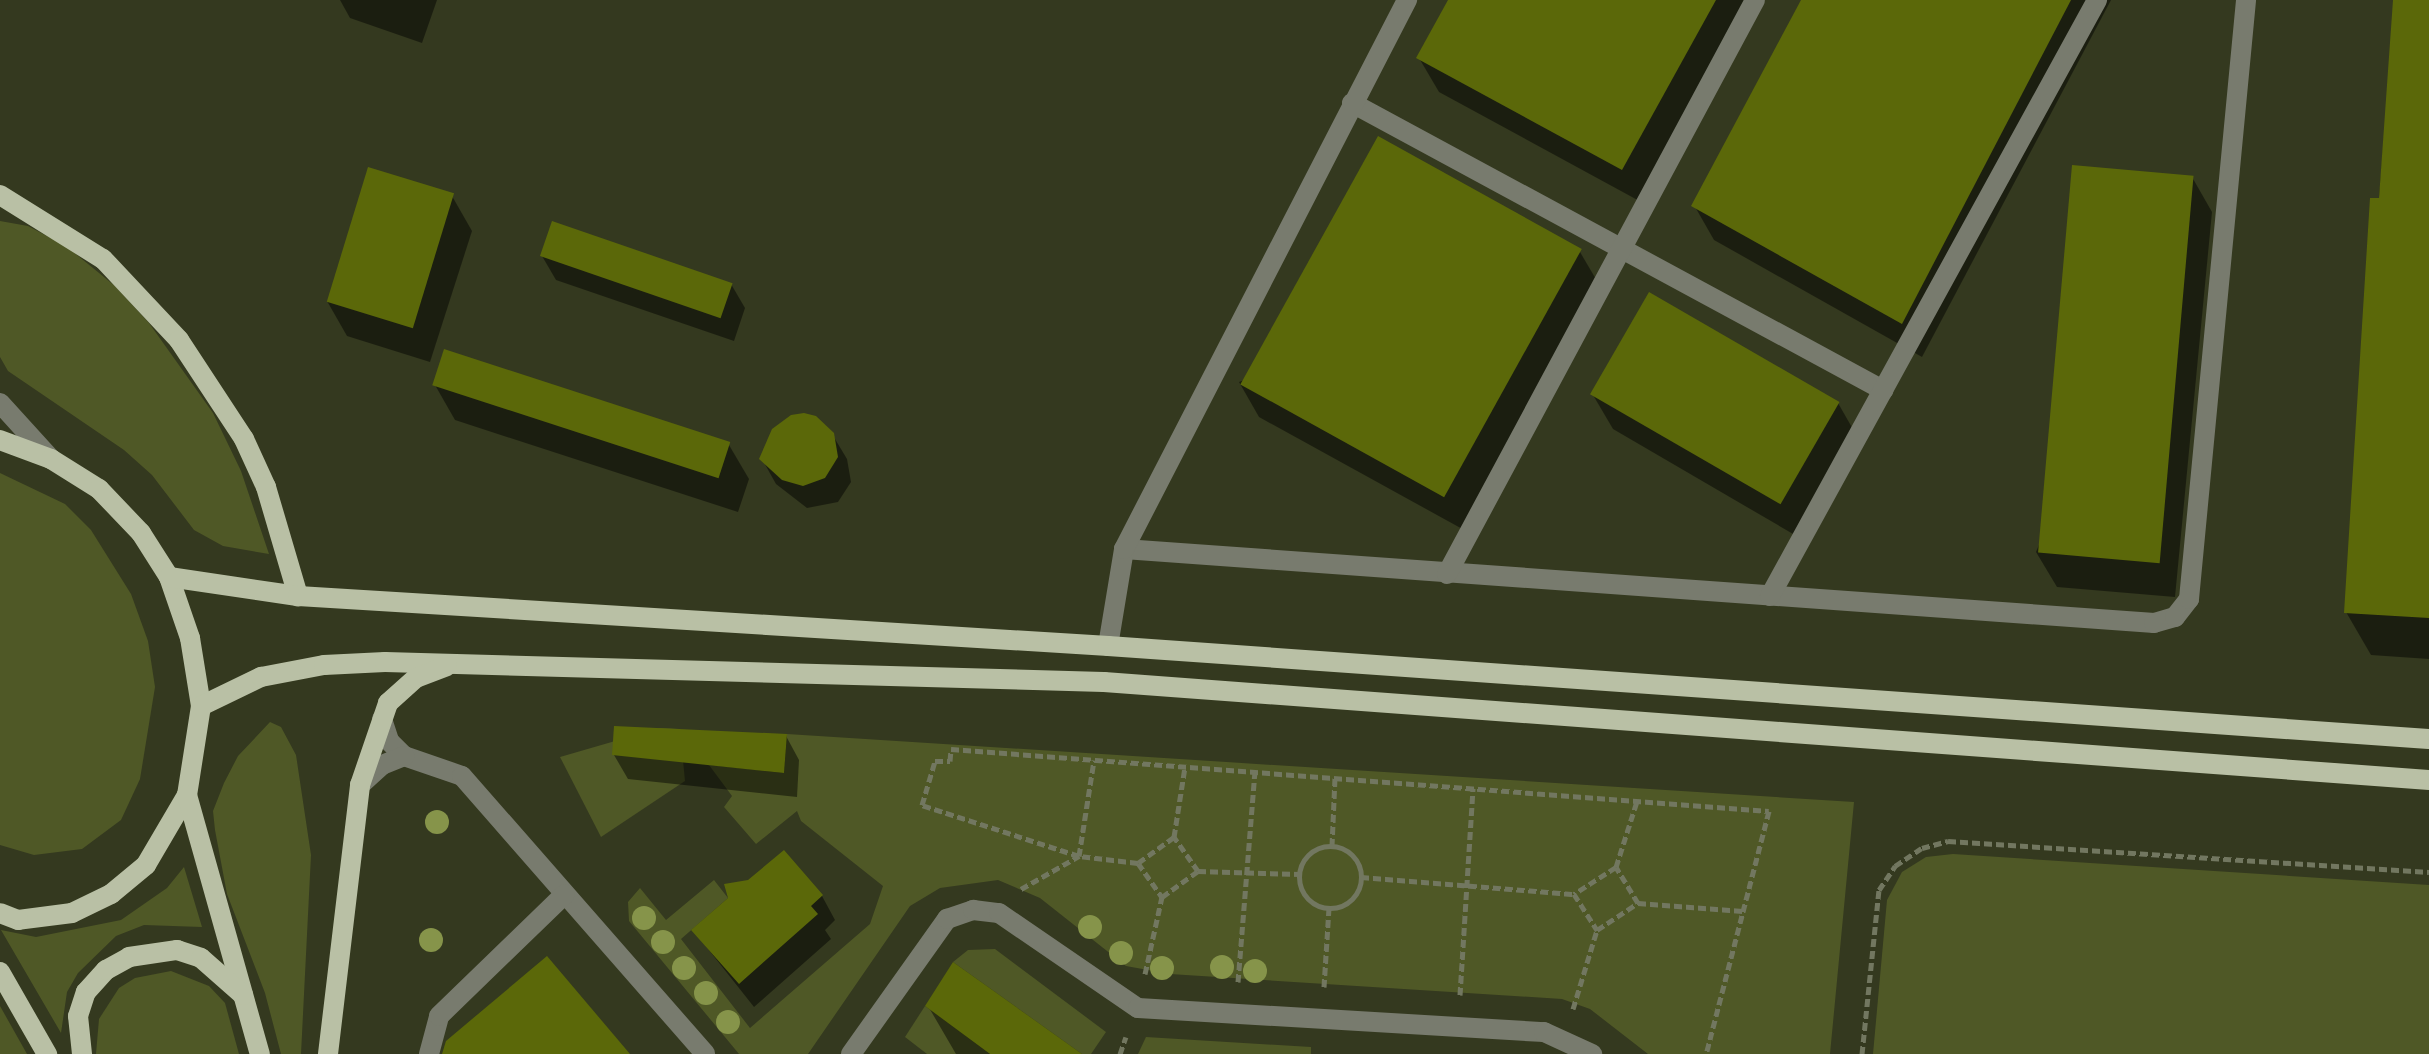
<!DOCTYPE html>
<html>
<head>
<meta charset="utf-8">
<style>
	body { margin:0 }
	#map { position:relative; width:2429px; height:1054px; overflow:hidden; background:#34391f; font-family:Poppins,sans-serif }
	div>[style] { position:absolute }
	[style*='--x'] { left:calc(var(--x)*1px); top:calc(var(--y)*1px); width:calc(var(--w)*1px); rotate:calc(var(--a)*1deg) }
	.green>* { inset:0; background:#4f5826 }
	.shadow>* { inset:0; background:#0007 }
	.building>* { inset:0; background:#5b6809; transform-origin:0 0 }
	.path>* { height:5px; margin-top:-2.5px; transform-origin:0; background:repeating-linear-gradient(90deg,#727760 0 8px,transparent 0 12px) }
	.path>.ring { margin:-2.5px; padding:0; box-sizing:content-box; background:none; border:5px solid #727760; border-radius:50% }
	.minor>* { height:20px; margin:-10px; padding:0 10px; transform-origin:10px; border-radius:10px; background:#787b6e }
	.major>* { height:20px; margin:-10px; padding:0 10px; transform-origin:10px; border-radius:10px; background:#b9c0a5 }
	.trees>* { width:24px; height:24px; margin:-12px; border-radius:50%; background:#86944a }
	span { translate:-50% -50%; white-space:nowrap; text-align:center; line-height:1.15; -webkit-text-stroke:6px #34391f; paint-order:stroke }
</style>
</head>
<body>
<div id="map">
	<div class="green">
		<div style="clip-path:polygon(0 221px,28px 226px,66px 246px,115px 286px,149px 323px,213px 413px,241px 471px,269px 554px,223px 546px,194px 530px,152px 475px,124px 450px,8px 371px,0 357px)"></div>
		<div style="clip-path:polygon(0 473px,65px 504px,91px 530px,131px 594px,148px 641px,155px 687px,140px 779px,121px 820px,82px 849px,34px 855px,0 845px)"></div>
		<div style="clip-path:polygon(270px 722px,281px 727px,296px 755px,311px 855px,301px 1054px,281px 1054px,265px 993px,227px 894px,215px 830px,213px 811px,224px 783px,238px 756px)"></div>
		<div style="clip-path:polygon(660px 728px,680px 729px,685px 781px,601px 837px,560px 757px)"></div>
		<div style="clip-path:polygon(787px 734px,1854px 802px,1830px 1054px,1648px 1054px,1590px 1009px,1562px 999px,1170px 974px,1126px 966px,1040px 898px,998px 880px,940px 888px,910px 906px,808px 1054px,739px 1054px,629px 921px,628px 902px,640px 888px,666px 920px,714px 880px,728px 898px,681px 939px,750px 1028px,870px 924px,883px 886px,801px 821px,797px 811px,756px 844px,724px 807px,732px 796px,709px 765px,784px 773px)"></div>
		<div style="clip-path:polygon(1953px 854px,2429px 885px,2429px 1054px,1873px 1054px,1887px 900px,1902px 872px,1926px 857px)"></div>
		<div style="clip-path:polygon(184px 867px,202px 927px,144px 925px,116px 936px,78px 973px,67px 992px,61px 1033px,1px 930px,36px 937px,121px 920px,167px 888px)"></div>
		<div style="clip-path:polygon(995px 949px,1106px 1032px,1091px 1054px,1082px 1054px,953px 962px,968px 950px)"></div>
		<div style="clip-path:polygon(171px 971px,209px 986px,225px 1003px,239px 1054px,96px 1054px,99px 1019px,119px 988px,135px 978px)"></div>
		<div style="clip-path:polygon(0 1006px,27px 1054px,0 1054px)"></div>
		<div style="clip-path:polygon(925px 1006px,990px 1054px,927px 1054px,905px 1037px)"></div>
		<div style="clip-path:polygon(1146px 1037px,1311px 1047px,1311px 1054px,1138px 1054px)"></div>
	</div>
	<div class="shadow">
		<div style="clip-path:polygon(340px 0,437px 0,422px 43px,350px 18px)"></div>
		<div style="clip-path:polygon(1450px 0,1756px 0,1643px 203px,1439px 92px,1419px 58px)"></div>
		<div style="clip-path:polygon(1807px 0,2111px 0,1922px 357px,1714px 240px,1694px 205px)"></div>
		<div style="clip-path:polygon(2395px 0,2429px 0,2429px 659px,2371px 655px,2346px 612px)"></div>
		<div style="clip-path:polygon(2192px 177px,2212px 212px,2175px 597px,2057px 587px,2036px 552px)"></div>
		<div style="clip-path:polygon(452px 196px,472px 231px,430px 362px,347px 336px,327px 301px)"></div>
		<div style="clip-path:polygon(1580px 252px,1600px 286px,1466px 531px,1259px 417px,1239px 382px)"></div>
		<div style="clip-path:polygon(542px 256px,731px 284px,745px 308px,734px 341px,556px 280px)"></div>
		<div style="clip-path:polygon(435px 385px,729px 445px,749px 479px,738px 512px,455px 420px)"></div>
		<div style="clip-path:polygon(1593px 395px,1838px 403px,1858px 438px,1800px 538px,1613px 429px)"></div>
		<div style="clip-path:polygon(832px 434px,847px 459px,851px 482px,838px 502px,807px 508px,776px 484px,762px 459px)"></div>
		<div style="clip-path:polygon(786px 736px,799px 760px,797px 797px,628px 779px,614px 755px)"></div>
		<div style="clip-path:polygon(749px 882px,822px 896px,835px 920px,825px 930px,831px 939px,754px 1007px,693px 930px)"></div>
		<div style="clip-path:polygon(928px 1006px,1080px 1054px,956px 1054px)"></div>
	</div>
	<div class="building">
		<div style="clip-path:polygon(1448px 0,1716px 0,1622px 170px,1416px 58px)"></div>
		<div style="clip-path:polygon(1801px 0,2071px 0,1902px 324px,1691px 206px)"></div>
		<div style="clip-path:polygon(2393px 0,2429px 0,2429px 618px,2344px 613px,2370px 198px,2379px 198px)"></div>
		<div style="left:1378px;top:136px;width:233px;height:284px;rotate:29deg"></div>
		<div style="left:2072px;top:165px;width:122px;height:389px;rotate:5deg"></div>
		<div style="left:368px;top:167px;width:90px;height:141px;rotate:17deg"></div>
		<div style="left:552px;top:221px;width:191px;height:37px;rotate:19deg"></div>
		<div style="left:1649px;top:292px;width:220px;height:118px;rotate:30deg"></div>
		<div style="left:444px;top:349px;width:301px;height:38px;rotate:18deg"></div>
		<div style="clip-path:polygon(804px 413px,816px 416px,834px 433px,838px 457px,825px 478px,803px 486px,782px 480px,759px 459px,772px 429px,791px 415px)"></div>
		<div style="clip-path:polygon(614px 726px,787px 734px,784px 773px,612px 755px)"></div>
		<div style="clip-path:polygon(784px 850px,823px 895px,811px 906px,818px 914px,739px 984px,691px 930px,728px 898px,724px 884px,748px 880px)"></div>
		<div style="clip-path:polygon(547px 956px,630px 1054px,442px 1054px,446px 1041px)"></div>
		<div style="clip-path:polygon(953px 962px,1082px 1054px,990px 1054px,925px 1006px)"></div>
	</div>
	<div class="path">
		<div style="--x:1174;--y:837;--w:71;--a:-81.1"></div>
		<div style="--x:1332;--y:846;--w:68;--a:-87.5"></div>
		<div class="ring" style="left:1299px;top:846px;width:57px;height:57px"></div>
		<div style="--x:1138;--y:863;--w:42;--a:54.8"></div>
		<div style="--x:1162;--y:897;--w:44;--a:-35.8"></div>
		<div style="--x:1198;--y:871;--w:42;--a:-125.2"></div>
		<div style="--x:1174;--y:837;--w:44;--a:144.2"></div>
		<div style="--x:1138;--y:863;--w:59;--a:-173.2"></div>
		<div style="--x:1079;--y:856;--w:165;--a:-162"></div>
		<div style="--x:922;--y:805;--w:46;--a:-73.5"></div>
		<div style="--x:935;--y:761;--w:15;--a:0"></div>
		<div style="--x:950;--y:761;--w:12;--a:-85"></div>
		<div style="--x:951;--y:749;--w:820;--a:4.33"></div>
		<div style="--x:1769;--y:811;--w:251;--a:104.5"></div>
		<div style="--x:1616;--y:867;--w:69;--a:-72.3"></div>
		<div style="--x:1198;--y:871;--w:102;--a:1.7"></div>
		<div style="--x:1361;--y:877;--w:214;--a:4.6"></div>
		<div style="--x:1021;--y:889;--w:67;--a:-29.6"></div>
		<div style="--x:1079;--y:856;--w:97;--a:-81.1"></div>
		<div style="--x:1638;--y:903;--w:42;--a:-121.4"></div>
		<div style="--x:1616;--y:867;--w:50;--a:147.3"></div>
		<div style="--x:1574;--y:894;--w:43;--a:57.4"></div>
		<div style="--x:1597;--y:930;--w:49;--a:-33.4"></div>
		<div style="--x:1638;--y:903;--w:105;--a:4.4"></div>
		<div style="--x:1145;--y:974;--w:79;--a:-77.6"></div>
		<div style="--x:1238;--y:982;--w:211;--a:-85.4"></div>
		<div style="--x:1324;--y:987;--w:79;--a:-86.4"></div>
		<div style="--x:1460;--y:995;--w:207;--a:-86.4"></div>
		<div style="--x:1573;--y:1009;--w:83;--a:-73.1"></div>
		<div style="--x:1120;--y:1054;--w:18;--a:-71"></div>
		<div style="--x:1862;--y:1054;--w:165;--a:-84.1"></div>
		<div style="--x:1879;--y:890;--w:29;--a:-56"></div>
		<div style="--x:1895;--y:866;--w:32;--a:-34"></div>
		<div style="--x:1922;--y:848;--w:27;--a:-15"></div>
		<div style="--x:1948;--y:841;--w:482;--a:3.7"></div>
	</div>
	<div class="minor">
		<div style="--x:1352;--y:103;--w:604;--a:28.39"></div>
		<div style="--x:0;--y:403;--w:76;--a:47.7"></div>
		<div style="--x:1124;--y:549;--w:1033;--a:4.11"></div>
		<div style="--x:2154;--y:623;--w:22;--a:-16"></div>
		<div style="--x:2175;--y:617;--w:23;--a:-52"></div>
		<div style="--x:2189;--y:599;--w:602;--a:-84.56"></div>
		<div style="--x:1447;--y:574;--w:651;--a:-61.78"></div>
		<div style="--x:1770;--y:596;--w:680;--a:-61.25"></div>
		<div style="--x:1108;--y:646;--w:98;--a:-80.6"></div>
		<div style="--x:1124;--y:549;--w:618;--a:-62.73"></div>
		<div style="--x:382;--y:719;--w:23;--a:72"></div>
		<div style="--x:389;--y:741;--w:21;--a:45"></div>
		<div style="--x:404;--y:756;--w:61;--a:19"></div>
		<div style="--x:462;--y:776;--w:369;--a:48.8"></div>
		<div style="--x:360;--y:785;--w:30;--a:-42"></div>
		<div style="--x:382;--y:765;--w:24;--a:-22"></div>
		<div style="--x:429;--y:1054;--w:39;--a:-75"></div>
		<div style="--x:439;--y:1016;--w:175;--a:-44.1"></div>
		<div style="--x:851;--y:1054;--w:166;--a:-54.6"></div>
		<div style="--x:947;--y:919;--w:28;--a:-19"></div>
		<div style="--x:973;--y:910;--w:26;--a:7"></div>
		<div style="--x:999;--y:913;--w:168;--a:34.4"></div>
		<div style="--x:1138;--y:1008;--w:407;--a:3.4"></div>
		<div style="--x:1544;--y:1032;--w:53;--a:24.6"></div>
	</div>
	<div class="major">
		<div style="--x:0;--y:195;--w:121;--a:31.9"></div>
		<div style="--x:103;--y:259;--w:111;--a:46.8"></div>
		<div style="--x:179;--y:340;--w:118;--a:56.7"></div>
		<div style="--x:244;--y:439;--w:53;--a:65.4"></div>
		<div style="--x:266;--y:487;--w:114;--a:73.6"></div>
		<div style="--x:0;--y:440;--w:54;--a:20.4"></div>
		<div style="--x:51;--y:459;--w:57;--a:32"></div>
		<div style="--x:99;--y:489;--w:61;--a:46.3"></div>
		<div style="--x:141;--y:533;--w:52;--a:57.5"></div>
		<div style="--x:169;--y:577;--w:65;--a:71"></div>
		<div style="--x:190;--y:638;--w:69;--a:80.8"></div>
		<div style="--x:201;--y:706;--w:90;--a:98.9"></div>
		<div style="--x:187;--y:795;--w:81;--a:120.4"></div>
		<div style="--x:146;--y:865;--w:45;--a:140.4"></div>
		<div style="--x:111;--y:894;--w:43;--a:154"></div>
		<div style="--x:72;--y:913;--w:54;--a:172.6"></div>
		<div style="--x:18;--y:920;--w:19;--a:-159"></div>
		<div style="--x:169;--y:577;--w:130;--a:8.4"></div>
		<div style="--x:298;--y:596;--w:812;--a:3.53"></div>
		<div style="--x:1108;--y:646;--w:1324;--a:4.03"></div>
		<div style="--x:201;--y:706;--w:67;--a:-25.8"></div>
		<div style="--x:261;--y:677;--w:64;--a:-10.8"></div>
		<div style="--x:324;--y:665;--w:61;--a:-2.8"></div>
		<div style="--x:385;--y:662;--w:719;--a:1.59"></div>
		<div style="--x:1104;--y:682;--w:1329;--a:4.23"></div>
		<div style="--x:187;--y:795;--w:269;--a:74.3"></div>
		<div style="--x:0;--y:972;--w:95;--a:60.2"></div>
		<div style="--x:82;--y:1054;--w:38;--a:-96"></div>
		<div style="--x:78;--y:1016;--w:25;--a:-72"></div>
		<div style="--x:86;--y:992;--w:30;--a:-48"></div>
		<div style="--x:106;--y:970;--w:26;--a:-29"></div>
		<div style="--x:129;--y:957;--w:49;--a:-8.3"></div>
		<div style="--x:177;--y:950;--w:25;--a:18"></div>
		<div style="--x:201;--y:958;--w:56;--a:41.4"></div>
		<div style="--x:328;--y:1054;--w:271;--a:-83.2"></div>
		<div style="--x:360;--y:785;--w:87;--a:-71.1"></div>
		<div style="--x:388;--y:703;--w:38;--a:-42"></div>
		<div style="--x:416;--y:678;--w:33;--a:-21"></div>
	</div>
	<div class="trees">
		<div style="left:437px;top:822px"></div>
		<div style="left:644px;top:918px"></div>
		<div style="left:1090px;top:927px"></div>
		<div style="left:431px;top:940px"></div>
		<div style="left:663px;top:942px"></div>
		<div style="left:1121px;top:953px"></div>
		<div style="left:1222px;top:967px"></div>
		<div style="left:684px;top:968px"></div>
		<div style="left:1162px;top:968px"></div>
		<div style="left:1255px;top:971px"></div>
		<div style="left:706px;top:993px"></div>
		<div style="left:728px;top:1022px"></div>
	</div>
</div>
</body>
</html>
